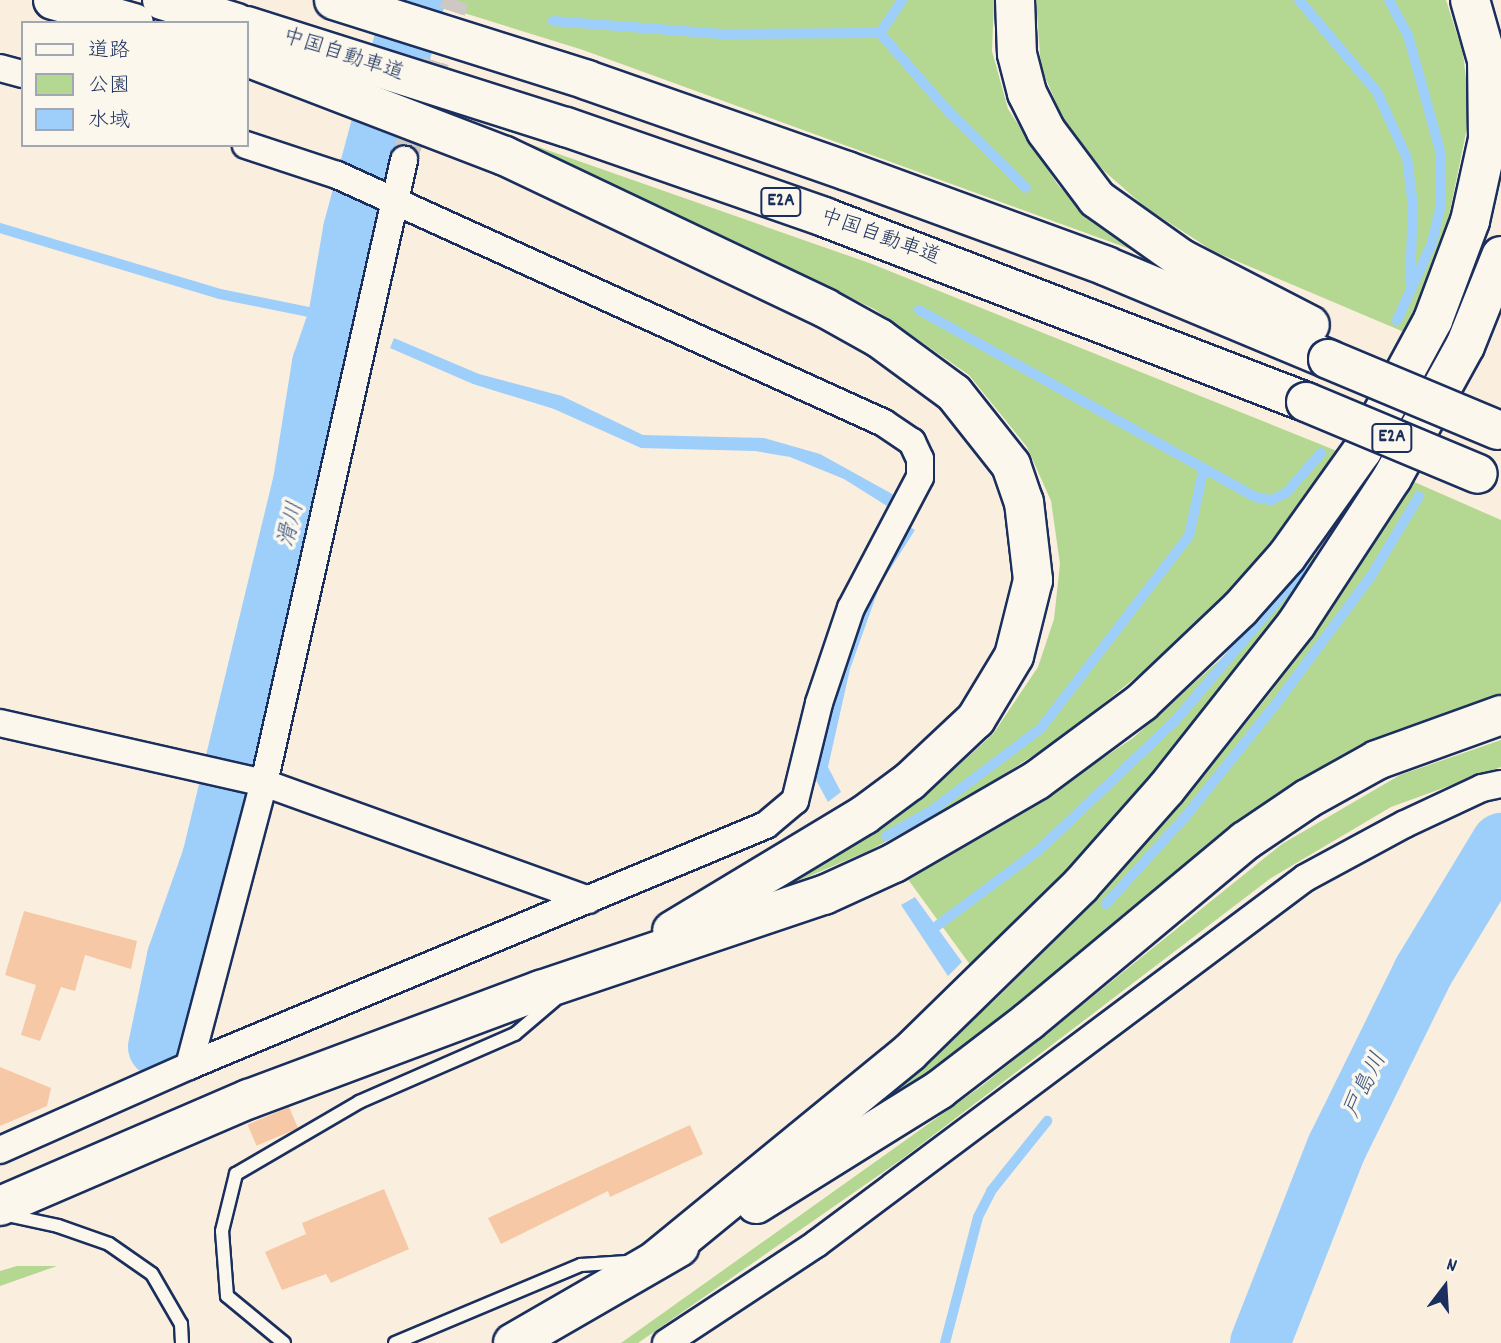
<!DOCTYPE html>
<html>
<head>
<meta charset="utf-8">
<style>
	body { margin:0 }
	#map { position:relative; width:1501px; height:1343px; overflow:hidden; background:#faeede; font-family:Dekko,"Klee One",sans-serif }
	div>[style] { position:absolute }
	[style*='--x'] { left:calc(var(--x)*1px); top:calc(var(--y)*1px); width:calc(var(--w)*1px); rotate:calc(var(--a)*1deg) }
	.green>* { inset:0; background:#b4d892 }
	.water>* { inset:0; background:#9ecffb }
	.stream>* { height:10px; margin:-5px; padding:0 5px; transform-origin:5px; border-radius:5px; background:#9ecffb }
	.river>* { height:60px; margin:-30px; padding:0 30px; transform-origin:30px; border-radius:30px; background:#9ecffb }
	.building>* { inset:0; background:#f6c8a5; transform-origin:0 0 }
	.minor-tunnel>* { height:26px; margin-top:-13px; transform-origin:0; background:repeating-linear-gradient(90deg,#cdc8c4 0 26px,transparent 0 39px) }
	.roads { filter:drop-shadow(2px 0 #1b2f5e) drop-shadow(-2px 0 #1b2f5e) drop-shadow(0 2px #1b2f5e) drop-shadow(0 -2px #1b2f5e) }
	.service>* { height:12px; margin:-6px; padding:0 6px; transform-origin:6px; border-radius:6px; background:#fbf7ec }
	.minor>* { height:26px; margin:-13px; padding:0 13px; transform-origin:13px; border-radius:13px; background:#fbf7ec }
	.motorway>* { height:38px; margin:-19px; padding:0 19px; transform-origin:19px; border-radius:19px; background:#fbf7ec }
	.bridges { filter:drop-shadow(2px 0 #1b2f5e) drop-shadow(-2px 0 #1b2f5e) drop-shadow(0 2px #1b2f5e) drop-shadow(0 -2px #1b2f5e) }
	.motorway-bridge>* { height:38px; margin:-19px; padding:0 19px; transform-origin:19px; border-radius:19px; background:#fbf7ec }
	span { translate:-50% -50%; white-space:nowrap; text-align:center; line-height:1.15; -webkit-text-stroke:7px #fbf7ec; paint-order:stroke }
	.shield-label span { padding:2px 5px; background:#fbf7ec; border:2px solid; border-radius:5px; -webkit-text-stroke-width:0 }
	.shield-label { font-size:19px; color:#1b2f5e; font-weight:700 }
	.street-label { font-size:21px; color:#1b2f5e }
	.water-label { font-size:23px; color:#3c5785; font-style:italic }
	.legend { position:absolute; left:21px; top:21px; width:228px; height:126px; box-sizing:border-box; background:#fbf7ec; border:2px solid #a1a7b3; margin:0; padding:9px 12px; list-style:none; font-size:21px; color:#1b2f5e }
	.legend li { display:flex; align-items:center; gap:14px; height:35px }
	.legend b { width:35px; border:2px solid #a1a7b3 }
	.north { position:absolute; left:1410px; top:1252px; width:70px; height:70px; -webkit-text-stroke:5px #fbf7ec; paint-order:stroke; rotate:17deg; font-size:19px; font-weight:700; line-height:28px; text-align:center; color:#1b2f5e }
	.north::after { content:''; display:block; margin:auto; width:24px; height:32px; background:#1b2f5e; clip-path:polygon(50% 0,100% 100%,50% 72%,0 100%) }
</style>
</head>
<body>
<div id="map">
	<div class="green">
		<div style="clip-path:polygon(422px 0,994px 0,992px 51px,1008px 109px,1058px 185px,1098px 226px,1141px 253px,583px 50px)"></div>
		<div style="clip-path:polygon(1036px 0,1446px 0,1463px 53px,1470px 113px,1444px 240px,1404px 332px,1213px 251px,1145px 207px,1103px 170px,1065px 123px,1041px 68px)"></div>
		<div style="clip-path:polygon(459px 119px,872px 264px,1337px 451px,1290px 519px,1222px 598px,1145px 670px,1059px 739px,959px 803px,868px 851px,754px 900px,831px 858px,924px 797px,993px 734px,1038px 667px,1054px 619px,1060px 564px,1051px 501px,1027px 447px,969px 375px,874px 309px,691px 221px)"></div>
		<div style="clip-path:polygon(1412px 481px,1501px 520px,1501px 698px,1395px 733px,1307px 778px,1239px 820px,993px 1023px,872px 1113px,861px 1115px,993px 1002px,1078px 918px,1182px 802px,1271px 692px,1360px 565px)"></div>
		<div style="clip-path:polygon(1313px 555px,1317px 559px,1272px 625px,1158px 771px,1066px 873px,971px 966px,907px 878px,1012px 819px,1133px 738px,1223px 657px)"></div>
		<div style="clip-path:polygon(1501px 740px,1501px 767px,1391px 807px,1271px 878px,902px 1159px,638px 1343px,621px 1343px,983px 1085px,1282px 844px,1400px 775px)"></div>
		<div style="clip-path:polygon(17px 1266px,57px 1266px,0 1286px,0 1271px)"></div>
	</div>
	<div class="water">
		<div style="clip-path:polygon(394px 338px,479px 374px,562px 396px,643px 435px,764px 438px,820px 454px,894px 495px,887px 506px,844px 479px,790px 457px,755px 451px,641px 448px,554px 409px,473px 384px,390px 348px)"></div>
		<div style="clip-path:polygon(905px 524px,915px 530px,880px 585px,850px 669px,828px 767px,841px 792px,828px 802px,816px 780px,817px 763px,850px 635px)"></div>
		<div style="clip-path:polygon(915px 897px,962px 962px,948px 976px,901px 905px)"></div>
	</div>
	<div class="stream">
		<div style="--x:1299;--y:0;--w:121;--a:49.7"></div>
		<div style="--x:1377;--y:92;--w:72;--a:65.6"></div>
		<div style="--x:1407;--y:158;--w:49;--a:83"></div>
		<div style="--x:1413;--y:207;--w:75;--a:92.3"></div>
		<div style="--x:1389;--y:0;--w:40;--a:62"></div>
		<div style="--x:1408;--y:35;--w:123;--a:74.5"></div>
		<div style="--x:1441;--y:154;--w:50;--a:90"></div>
		<div style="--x:1441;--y:204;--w:40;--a:103"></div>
		<div style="--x:1432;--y:243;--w:85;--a:114.4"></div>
		<div style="--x:553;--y:21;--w:169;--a:4.4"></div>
		<div style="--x:722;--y:34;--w:158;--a:-0.4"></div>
		<div style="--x:880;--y:33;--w:105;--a:48.9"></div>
		<div style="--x:949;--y:112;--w:108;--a:44.6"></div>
		<div style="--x:880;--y:33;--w:40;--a:-56"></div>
		<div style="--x:0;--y:228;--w:230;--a:16.7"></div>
		<div style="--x:220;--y:294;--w:120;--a:11.5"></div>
		<div style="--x:919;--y:310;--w:385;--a:29.1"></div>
		<div style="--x:1255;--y:497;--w:16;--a:11"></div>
		<div style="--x:1271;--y:500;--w:17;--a:-25"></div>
		<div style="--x:1286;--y:493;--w:53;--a:-48.8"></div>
		<div style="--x:886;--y:836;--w:51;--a:-29.1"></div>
		<div style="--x:931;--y:811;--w:138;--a:-37"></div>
		<div style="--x:1041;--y:728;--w:242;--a:-52.4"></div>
		<div style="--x:1189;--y:536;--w:66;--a:-77.8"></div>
		<div style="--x:1106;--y:904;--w:118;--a:-47.8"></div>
		<div style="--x:1185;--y:817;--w:145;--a:-51.2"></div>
		<div style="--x:1276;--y:704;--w:159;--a:-53.4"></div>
		<div style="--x:1371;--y:576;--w:93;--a:-59"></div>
		<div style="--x:930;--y:931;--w:137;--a:-36.7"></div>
		<div style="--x:1040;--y:849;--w:186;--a:-43.5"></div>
		<div style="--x:1175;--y:721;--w:202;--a:-49.6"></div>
		<div style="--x:945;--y:1343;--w:130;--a:-75.3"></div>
		<div style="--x:978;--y:1217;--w:29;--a:-63"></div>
		<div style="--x:991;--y:1191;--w:90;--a:-51.3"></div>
	</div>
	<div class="river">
		<div style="--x:158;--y:1047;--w:92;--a:-78.1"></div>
		<div style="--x:177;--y:957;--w:105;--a:-70.5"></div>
		<div style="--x:212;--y:858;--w:387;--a:-76.4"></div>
		<div style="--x:303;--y:482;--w:120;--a:-80.9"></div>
		<div style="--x:322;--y:364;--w:49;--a:-70.8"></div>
		<div style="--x:338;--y:318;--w:89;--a:-80.3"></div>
		<div style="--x:353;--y:230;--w:238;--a:-74.9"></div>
		<div style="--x:1260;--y:1343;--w:211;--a:-68.6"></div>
		<div style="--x:1337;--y:1147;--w:195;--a:-63.8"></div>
		<div style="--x:1423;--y:972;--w:151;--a:-58.8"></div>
	</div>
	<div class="building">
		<div style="clip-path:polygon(24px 911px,137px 941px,131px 969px,85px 955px,75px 991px,61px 987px,40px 1041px,21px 1035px,36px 985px,5px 975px)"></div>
		<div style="clip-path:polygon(0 1067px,51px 1088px,47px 1106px,0 1126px)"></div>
		<div style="left:289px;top:1107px;width:23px;height:45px;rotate:67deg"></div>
		<div style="clip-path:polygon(690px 1125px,703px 1154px,610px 1197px,608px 1191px,501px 1244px,488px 1218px)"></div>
		<div style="clip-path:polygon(384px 1189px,409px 1249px,331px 1283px,326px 1274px,282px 1290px,265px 1252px,306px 1234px,302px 1223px)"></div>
	</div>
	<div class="minor-tunnel">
		<div style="--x:404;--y:160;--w:168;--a:-72"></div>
	</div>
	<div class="roads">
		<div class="service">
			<div style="--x:7;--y:1215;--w:52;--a:12.2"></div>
			<div style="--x:58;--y:1226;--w:54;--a:19.4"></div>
			<div style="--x:109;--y:1244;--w:52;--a:34.9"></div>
			<div style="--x:152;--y:1274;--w:58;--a:59.9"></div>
			<div style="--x:181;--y:1324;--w:19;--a:87"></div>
			<div style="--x:284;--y:1343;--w:74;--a:-140.5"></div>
			<div style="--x:227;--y:1296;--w:65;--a:-94.4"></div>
			<div style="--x:222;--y:1231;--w:59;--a:-76.2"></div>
			<div style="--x:236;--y:1174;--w:143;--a:-30.3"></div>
			<div style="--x:359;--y:1102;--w:170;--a:-23.6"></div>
			<div style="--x:515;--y:1034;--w:52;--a:-40.4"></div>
			<div style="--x:395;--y:1343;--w:202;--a:-22.8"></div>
			<div style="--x:581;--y:1265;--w:46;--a:-3.7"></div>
		</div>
		<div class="minor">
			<div style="--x:0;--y:68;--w:24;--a:15"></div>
			<div style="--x:0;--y:723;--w:271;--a:12.8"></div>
			<div style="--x:264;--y:783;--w:345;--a:19.8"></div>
			<div style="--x:189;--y:1066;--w:293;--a:-75.2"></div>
			<div style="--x:264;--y:783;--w:639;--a:-77.33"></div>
			<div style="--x:0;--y:1150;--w:207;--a:-24"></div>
			<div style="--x:189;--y:1066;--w:625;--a:-22.67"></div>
			<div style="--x:766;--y:825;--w:38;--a:-40"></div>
			<div style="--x:795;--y:801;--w:101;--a:-76.2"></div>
			<div style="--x:819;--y:703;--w:100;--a:-71.4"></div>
			<div style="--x:851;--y:608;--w:148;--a:-62.2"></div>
			<div style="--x:920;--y:477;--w:18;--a:-90"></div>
			<div style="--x:920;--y:459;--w:19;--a:-115"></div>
			<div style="--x:912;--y:442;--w:34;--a:-146"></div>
			<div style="--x:884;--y:423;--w:601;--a:-155.61"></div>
			<div style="--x:337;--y:175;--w:96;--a:-161.8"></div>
			<div style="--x:666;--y:1343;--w:180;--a:-33.4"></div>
			<div style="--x:816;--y:1244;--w:611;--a:-36.81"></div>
			<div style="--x:1305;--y:878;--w:114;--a:-28.4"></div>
			<div style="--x:1405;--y:824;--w:85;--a:-25.1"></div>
			<div style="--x:1482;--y:788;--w:19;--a:-12"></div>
		</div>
		<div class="motorway">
			<div style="--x:53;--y:0;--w:84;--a:15.9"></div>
			<div style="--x:162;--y:0;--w:78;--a:17"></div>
			<div style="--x:334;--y:0;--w:265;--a:17.5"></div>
			<div style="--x:587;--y:80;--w:275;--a:19.3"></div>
			<div style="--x:847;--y:171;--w:276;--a:20.1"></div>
			<div style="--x:1106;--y:266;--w:241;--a:22.7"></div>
			<div style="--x:1015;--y:0;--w:54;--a:87.9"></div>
			<div style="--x:1017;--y:54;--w:40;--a:75.6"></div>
			<div style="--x:1027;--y:93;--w:42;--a:63.4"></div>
			<div style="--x:1046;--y:131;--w:85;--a:53.1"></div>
			<div style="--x:1097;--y:199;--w:102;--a:35.4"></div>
			<div style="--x:1180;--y:258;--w:146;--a:27.3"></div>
			<div style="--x:247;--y:26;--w:335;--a:17.6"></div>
			<div style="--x:566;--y:127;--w:273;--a:19.2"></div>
			<div style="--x:824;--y:217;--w:516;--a:21"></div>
			<div style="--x:247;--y:57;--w:276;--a:21"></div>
			<div style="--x:505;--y:156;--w:354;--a:25.4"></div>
			<div style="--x:825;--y:308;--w:62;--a:29.1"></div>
			<div style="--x:879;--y:338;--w:93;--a:36.3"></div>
			<div style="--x:954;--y:393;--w:92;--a:51.6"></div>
			<div style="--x:1011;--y:465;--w:39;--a:71"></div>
			<div style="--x:1024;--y:502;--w:79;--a:83.4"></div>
			<div style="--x:1033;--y:580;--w:78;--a:104"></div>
			<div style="--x:1014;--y:656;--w:74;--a:121.1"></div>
			<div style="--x:976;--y:719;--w:91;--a:136.8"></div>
			<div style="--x:910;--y:781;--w:57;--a:143.5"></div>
			<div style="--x:864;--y:815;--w:224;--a:148.9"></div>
			<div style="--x:756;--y:1204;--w:216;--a:-31.9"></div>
			<div style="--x:939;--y:1090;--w:113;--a:-37.5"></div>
			<div style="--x:1029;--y:1021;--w:281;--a:-39.8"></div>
			<div style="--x:1245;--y:841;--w:75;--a:-34.1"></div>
			<div style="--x:1307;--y:799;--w:80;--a:-29.1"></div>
			<div style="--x:1377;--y:760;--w:132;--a:-19.9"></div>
			<div style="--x:0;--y:1206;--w:271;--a:-23.3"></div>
			<div style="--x:249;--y:1099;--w:312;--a:-20.5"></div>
			<div style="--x:541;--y:990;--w:299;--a:-18.6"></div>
			<div style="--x:824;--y:895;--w:77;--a:-24.6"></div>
			<div style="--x:894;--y:863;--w:165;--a:-30.1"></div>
			<div style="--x:1037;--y:780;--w:131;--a:-36.6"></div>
			<div style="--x:1142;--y:702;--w:135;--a:-43.5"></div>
			<div style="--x:1240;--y:609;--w:71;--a:-48.4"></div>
			<div style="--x:1287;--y:556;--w:129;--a:-54.5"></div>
			<div style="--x:1362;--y:451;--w:149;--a:-61.5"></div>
			<div style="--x:1433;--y:320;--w:106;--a:-69.5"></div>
			<div style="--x:1470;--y:221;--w:84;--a:-77.6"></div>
			<div style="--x:1488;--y:139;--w:79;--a:-90.7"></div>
			<div style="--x:1487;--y:60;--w:62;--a:-105.8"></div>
			<div style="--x:656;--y:1260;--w:328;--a:-39.3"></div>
			<div style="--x:910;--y:1052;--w:239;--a:-44.3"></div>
			<div style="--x:1081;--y:885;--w:128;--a:-48.5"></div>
			<div style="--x:1166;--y:789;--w:211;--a:-51.7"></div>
			<div style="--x:1297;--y:623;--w:173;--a:-56.8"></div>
			<div style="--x:1392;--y:478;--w:151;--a:-61.1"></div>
			<div style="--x:1465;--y:346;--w:97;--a:-68.2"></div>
			<div style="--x:513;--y:1343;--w:192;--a:-30"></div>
		</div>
	</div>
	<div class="bridges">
		<div class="motorway-bridge">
			<div style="--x:1328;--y:359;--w:184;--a:22.7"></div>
			<div style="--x:1306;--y:402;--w:186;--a:22.7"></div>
		</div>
	</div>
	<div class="shield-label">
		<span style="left:781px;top:202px">E2A</span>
		<span style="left:1392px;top:438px">E2A</span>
	</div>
	<div class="street-label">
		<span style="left:343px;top:56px;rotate:18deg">中国自動車道</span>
		<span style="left:880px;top:238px;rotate:20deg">中国自動車道</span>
	</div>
	<div class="water-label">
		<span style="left:293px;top:525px;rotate:-76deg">滑川</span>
		<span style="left:1367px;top:1086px;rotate:-64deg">戸島川</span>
	</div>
	<ul class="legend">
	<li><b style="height:9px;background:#fbf7ec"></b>道路</li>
	<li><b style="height:19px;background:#b4d892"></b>公園</li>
	<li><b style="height:19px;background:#9ecffb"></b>水域</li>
	</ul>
	<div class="north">N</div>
</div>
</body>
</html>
